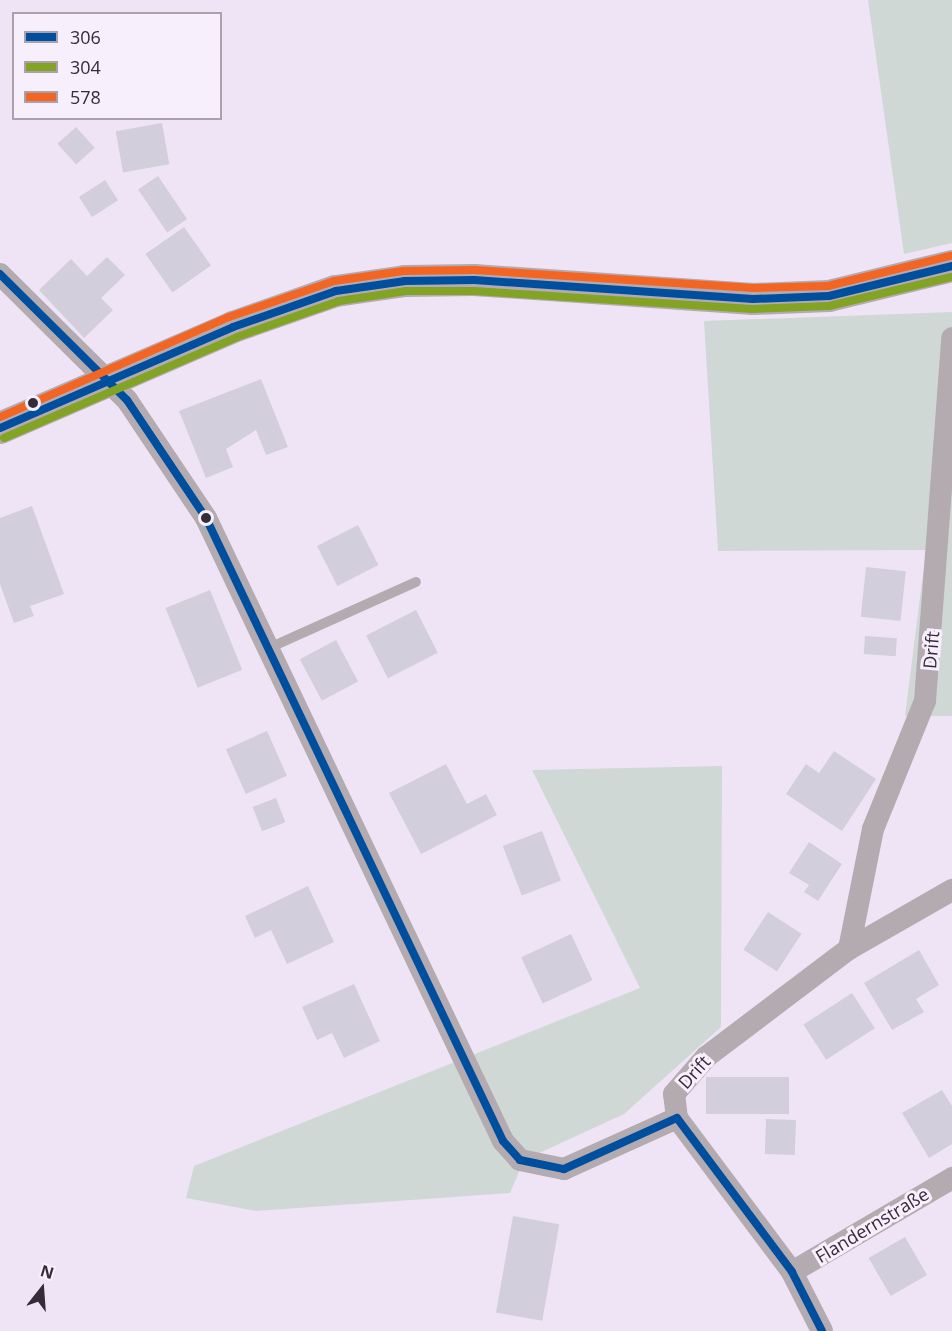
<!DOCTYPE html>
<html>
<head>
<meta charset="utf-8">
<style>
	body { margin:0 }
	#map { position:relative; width:952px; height:1331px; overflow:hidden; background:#efe4f5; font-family:"Open Sans",sans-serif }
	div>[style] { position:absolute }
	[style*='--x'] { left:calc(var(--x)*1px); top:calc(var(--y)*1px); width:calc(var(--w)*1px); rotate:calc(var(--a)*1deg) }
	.green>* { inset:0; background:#cfd8d5 }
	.building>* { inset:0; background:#d2cedc; transform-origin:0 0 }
	.service>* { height:10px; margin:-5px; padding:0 5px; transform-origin:5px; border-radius:5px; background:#b3abb0 }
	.minor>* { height:22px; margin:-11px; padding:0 11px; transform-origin:11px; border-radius:11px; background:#b3abb0 }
	.secondary>* { height:32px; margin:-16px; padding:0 16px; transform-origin:16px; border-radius:16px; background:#b3aab2 }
	.bus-1>* { height:8px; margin:-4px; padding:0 4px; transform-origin:4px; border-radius:4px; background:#004f9f }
	.bus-2>* { height:8px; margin:-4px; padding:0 4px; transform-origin:4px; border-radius:4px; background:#82a324 }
	.bus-3>* { height:8px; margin:-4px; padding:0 4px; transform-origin:4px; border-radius:4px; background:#f26522 }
	.dots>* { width:16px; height:16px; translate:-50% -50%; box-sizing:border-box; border:3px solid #f8effc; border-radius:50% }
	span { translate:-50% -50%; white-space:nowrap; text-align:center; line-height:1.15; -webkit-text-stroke:6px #f8effc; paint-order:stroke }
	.street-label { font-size:18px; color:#342c39 }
	.legend { position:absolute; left:12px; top:12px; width:210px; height:108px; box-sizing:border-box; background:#f8effc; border:2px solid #aaa1ae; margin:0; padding:8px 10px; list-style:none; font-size:18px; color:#342c39 }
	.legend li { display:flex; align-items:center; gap:12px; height:30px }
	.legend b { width:30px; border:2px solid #aaa1ae }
	.north { position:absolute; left:12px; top:1259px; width:60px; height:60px; -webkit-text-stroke:4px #f8effc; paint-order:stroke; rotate:17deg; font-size:16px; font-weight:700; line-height:24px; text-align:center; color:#342c39 }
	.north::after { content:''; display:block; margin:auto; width:21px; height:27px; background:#342c39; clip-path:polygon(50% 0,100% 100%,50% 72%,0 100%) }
</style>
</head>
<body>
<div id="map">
	<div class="green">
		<div style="clip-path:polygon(868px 0,952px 0,952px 243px,904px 254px)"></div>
		<div style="clip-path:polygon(952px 312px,952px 716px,905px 716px,926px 550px,718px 551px,704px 321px)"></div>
		<div style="clip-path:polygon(722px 766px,721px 1027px,624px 1114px,524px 1160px,510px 1193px,256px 1211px,186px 1198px,194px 1166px,640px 988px,532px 770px)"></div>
	</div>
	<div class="building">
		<div style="left:162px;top:123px;width:42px;height:47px;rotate:80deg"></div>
		<div style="left:76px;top:127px;width:28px;height:25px;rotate:48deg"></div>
		<div style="left:158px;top:176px;width:52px;height:24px;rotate:56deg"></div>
		<div style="left:105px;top:180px;width:24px;height:31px;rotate:57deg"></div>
		<div style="left:184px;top:227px;width:47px;height:47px;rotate:55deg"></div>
		<div style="clip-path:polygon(107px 257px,125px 275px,101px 298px,113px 310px,84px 338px,39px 290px,71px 259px,87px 276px)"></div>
		<div style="clip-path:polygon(261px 379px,288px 447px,266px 455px,256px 430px,226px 449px,233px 467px,206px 478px,179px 411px)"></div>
		<div style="clip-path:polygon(32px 506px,64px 594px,30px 606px,34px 616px,14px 623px,0 584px,0 518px)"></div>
		<div style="left:358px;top:525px;width:45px;height:46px;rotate:63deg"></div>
		<div style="left:866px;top:567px;width:40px;height:50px;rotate:6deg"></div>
		<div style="left:210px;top:590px;width:86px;height:48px;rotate:68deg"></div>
		<div style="left:416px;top:610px;width:48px;height:56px;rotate:63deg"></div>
		<div style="left:865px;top:636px;width:32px;height:18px;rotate:4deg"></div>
		<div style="left:336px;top:640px;width:47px;height:41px;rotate:62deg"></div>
		<div style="left:267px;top:731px;width:49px;height:45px;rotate:66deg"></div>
		<div style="clip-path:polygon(834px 751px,876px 779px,842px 831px,786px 794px,806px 764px,819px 773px)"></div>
		<div style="clip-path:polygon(446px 764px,467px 804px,486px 794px,497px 815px,421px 854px,389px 793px)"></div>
		<div style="left:276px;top:798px;width:26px;height:25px;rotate:69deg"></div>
		<div style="left:542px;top:831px;width:53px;height:42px;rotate:69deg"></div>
		<div style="clip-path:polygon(809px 842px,842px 864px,818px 901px,804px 892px,809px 885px,789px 873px)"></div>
		<div style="clip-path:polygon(308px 886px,334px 942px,287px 964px,271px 930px,255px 938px,245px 916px)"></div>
		<div style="left:768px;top:912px;width:40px;height:45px;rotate:33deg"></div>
		<div style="left:571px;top:934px;width:51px;height:55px;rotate:65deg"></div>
		<div style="clip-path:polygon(919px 950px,939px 985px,916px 999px,924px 1012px,892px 1030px,864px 983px)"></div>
		<div style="clip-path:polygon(354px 984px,380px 1041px,344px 1058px,332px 1033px,317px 1040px,302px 1007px)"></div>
		<div style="left:852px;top:993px;width:42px;height:58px;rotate:57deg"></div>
		<div style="left:706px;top:1077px;width:83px;height:37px"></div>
		<div style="clip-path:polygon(942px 1090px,952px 1106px,952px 1144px,929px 1158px,902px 1113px)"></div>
		<div style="left:766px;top:1119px;width:30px;height:35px;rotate:2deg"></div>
		<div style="left:513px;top:1216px;width:47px;height:98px;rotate:10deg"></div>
		<div style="left:905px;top:1237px;width:44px;height:42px;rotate:60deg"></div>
	</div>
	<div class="service">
		<div style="--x:269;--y:648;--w:161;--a:-24.2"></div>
	</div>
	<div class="minor">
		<div style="--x:0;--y:274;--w:179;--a:44.8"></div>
		<div style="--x:127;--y:400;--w:142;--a:56.2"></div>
		<div style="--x:206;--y:518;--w:690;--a:64.51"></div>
		<div style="--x:503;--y:1141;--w:25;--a:48"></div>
		<div style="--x:520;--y:1160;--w:45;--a:11.6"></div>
		<div style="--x:564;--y:1169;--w:124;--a:-24.3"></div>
		<div style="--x:677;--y:1118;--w:192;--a:53.2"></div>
		<div style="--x:792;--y:1272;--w:66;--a:63"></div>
		<div style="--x:849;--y:949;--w:122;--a:-78.7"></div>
		<div style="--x:873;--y:829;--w:138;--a:-67.9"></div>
		<div style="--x:925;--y:701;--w:364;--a:-85.7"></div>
		<div style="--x:677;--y:1118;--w:24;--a:-97"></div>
		<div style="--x:674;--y:1094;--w:49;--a:-49.1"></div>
		<div style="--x:706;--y:1057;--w:179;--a:-37.1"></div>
		<div style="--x:849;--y:949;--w:119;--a:-29.8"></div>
		<div style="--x:792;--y:1272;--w:186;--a:-30.4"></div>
	</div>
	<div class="secondary">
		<div style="--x:0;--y:428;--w:254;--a:-23.4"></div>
		<div style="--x:233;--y:327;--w:109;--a:-19.3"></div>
		<div style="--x:336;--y:291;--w:70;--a:-8.2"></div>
		<div style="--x:405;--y:281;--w:69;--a:-0.8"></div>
		<div style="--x:474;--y:280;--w:280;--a:3.9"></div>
		<div style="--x:753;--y:299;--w:76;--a:-2.3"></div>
		<div style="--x:829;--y:296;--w:127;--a:-13.7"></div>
	</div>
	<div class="bus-1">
		<div style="--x:0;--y:274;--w:179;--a:44.8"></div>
		<div style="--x:127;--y:400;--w:142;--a:56.2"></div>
		<div style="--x:206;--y:518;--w:690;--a:64.51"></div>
		<div style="--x:503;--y:1141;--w:25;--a:48"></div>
		<div style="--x:520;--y:1160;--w:45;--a:11.6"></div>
		<div style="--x:564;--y:1169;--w:124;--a:-24.3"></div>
		<div style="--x:677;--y:1118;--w:192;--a:53.2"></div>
		<div style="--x:792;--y:1272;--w:66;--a:63"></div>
		<div style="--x:0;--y:428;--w:254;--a:-23.4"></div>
		<div style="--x:233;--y:327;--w:109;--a:-19.3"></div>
		<div style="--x:336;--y:291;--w:70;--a:-8.2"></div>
		<div style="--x:405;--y:281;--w:69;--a:-0.8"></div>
		<div style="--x:474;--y:280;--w:280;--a:3.9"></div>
		<div style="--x:753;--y:299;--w:76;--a:-2.3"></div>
		<div style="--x:829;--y:296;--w:127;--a:-13.7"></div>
	</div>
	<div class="bus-2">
		<div style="--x:4;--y:438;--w:254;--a:-23.4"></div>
		<div style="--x:237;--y:337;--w:108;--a:-19.4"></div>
		<div style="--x:339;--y:301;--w:68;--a:-8.5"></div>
		<div style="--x:406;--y:291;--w:68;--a:0"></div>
		<div style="--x:474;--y:291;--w:279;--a:3.7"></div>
		<div style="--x:752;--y:309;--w:77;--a:-2.2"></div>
		<div style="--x:829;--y:306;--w:126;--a:-13.3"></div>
	</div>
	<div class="bus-3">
		<div style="--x:0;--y:417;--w:250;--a:-23.6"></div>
		<div style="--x:229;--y:317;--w:111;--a:-18.9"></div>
		<div style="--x:334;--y:281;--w:70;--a:-8.2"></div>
		<div style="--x:403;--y:271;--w:71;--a:-0.8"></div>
		<div style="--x:474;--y:270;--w:280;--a:3.7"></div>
		<div style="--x:753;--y:288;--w:75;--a:-1.5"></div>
		<div style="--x:828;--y:286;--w:126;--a:-13.8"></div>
	</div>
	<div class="dots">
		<div style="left:33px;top:403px;background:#342c39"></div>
		<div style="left:206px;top:518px;background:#342c39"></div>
	</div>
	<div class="street-label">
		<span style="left:931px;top:650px;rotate:-85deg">Drift</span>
		<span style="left:694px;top:1072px;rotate:-48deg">Drift</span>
		<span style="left:872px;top:1225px;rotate:-31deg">Flandernstraße</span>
	</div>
	<ul class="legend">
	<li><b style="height:8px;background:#004f9f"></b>306</li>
	<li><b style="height:8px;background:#82a324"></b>304</li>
	<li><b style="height:8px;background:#f26522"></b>578</li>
	</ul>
	<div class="north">N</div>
</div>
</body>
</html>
